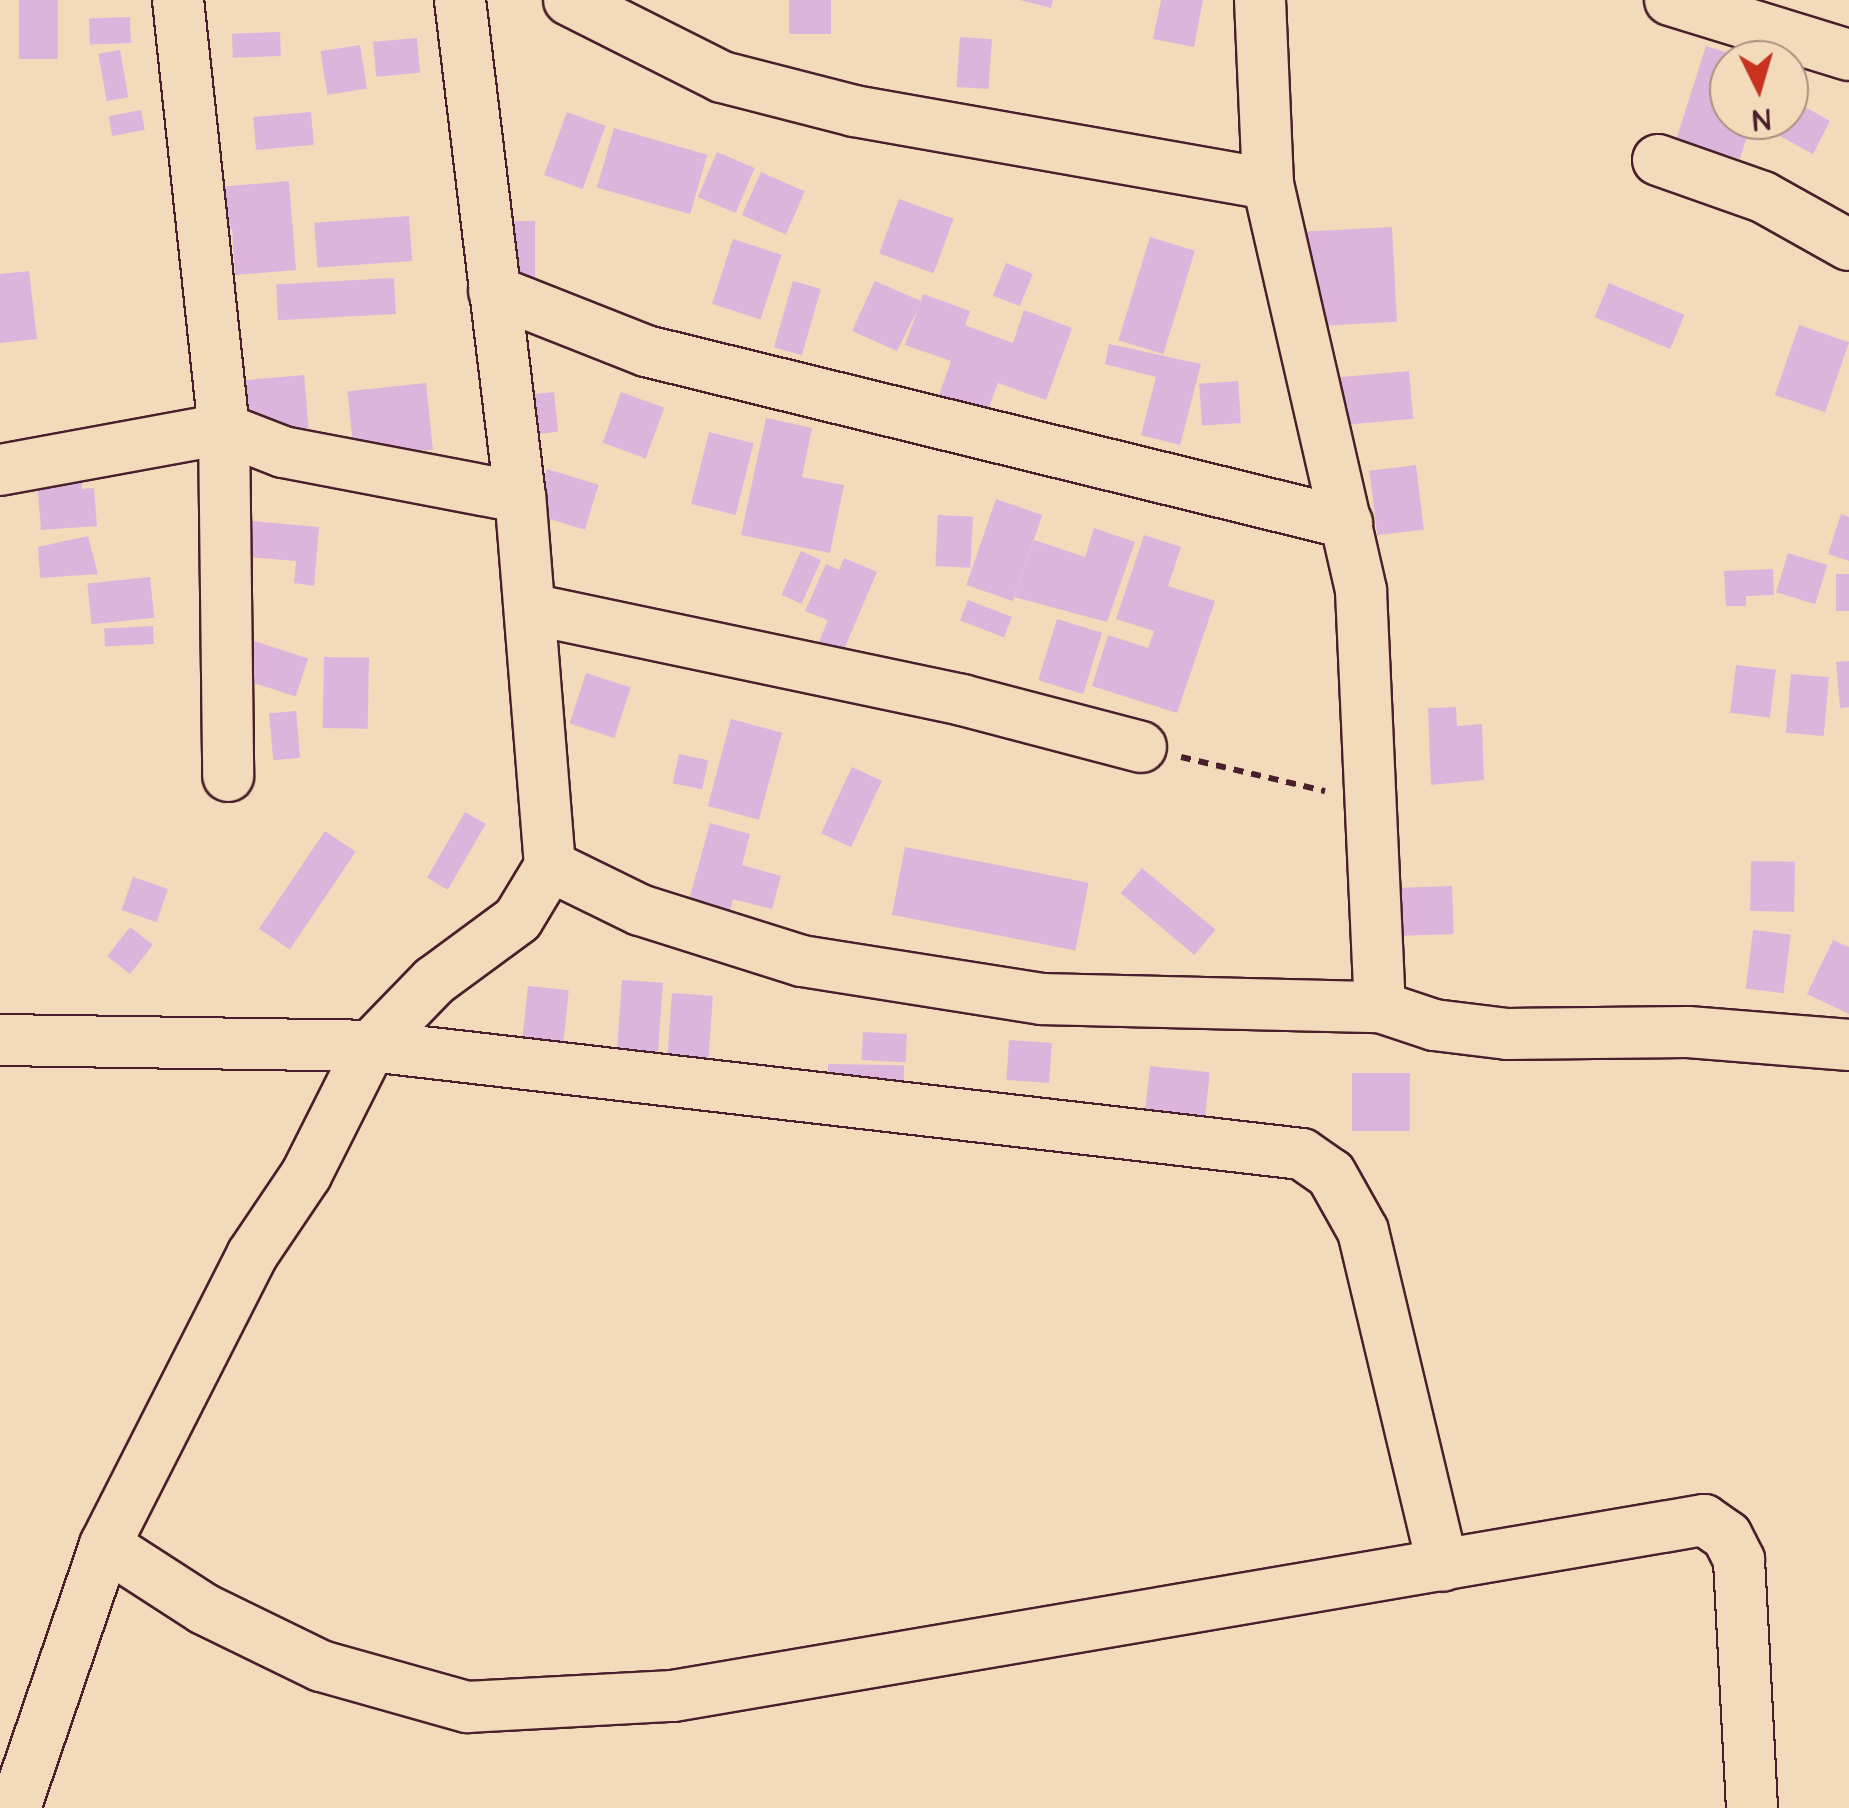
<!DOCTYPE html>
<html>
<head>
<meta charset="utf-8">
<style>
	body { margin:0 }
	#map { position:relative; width:1849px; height:1808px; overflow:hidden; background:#f2daba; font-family:"Architects Daughter",sans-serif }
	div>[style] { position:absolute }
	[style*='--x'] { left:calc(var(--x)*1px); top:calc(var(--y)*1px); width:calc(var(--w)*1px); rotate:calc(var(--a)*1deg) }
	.building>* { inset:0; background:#ddb5dc; transform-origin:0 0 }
	.path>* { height:6px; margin-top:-3px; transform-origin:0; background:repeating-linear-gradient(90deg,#4a1f2b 0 10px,transparent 0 18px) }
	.roads { filter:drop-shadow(2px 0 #4a1f2b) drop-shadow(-2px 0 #4a1f2b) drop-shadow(0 2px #4a1f2b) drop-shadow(0 -2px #4a1f2b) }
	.minor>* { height:50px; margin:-25px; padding:0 25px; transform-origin:25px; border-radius:25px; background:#f2daba }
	span { translate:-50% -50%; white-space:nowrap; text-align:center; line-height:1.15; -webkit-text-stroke:9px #f2daba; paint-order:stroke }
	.north { position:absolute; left:1709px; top:40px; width:100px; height:100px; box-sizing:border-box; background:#f2daba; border:2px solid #af8f81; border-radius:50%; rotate:175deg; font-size:28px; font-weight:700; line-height:40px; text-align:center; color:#4a1f2b }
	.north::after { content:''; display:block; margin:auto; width:35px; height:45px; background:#c8321e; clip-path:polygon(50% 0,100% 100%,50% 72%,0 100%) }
</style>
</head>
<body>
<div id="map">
	<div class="building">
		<div style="left:19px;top:0;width:39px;height:59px"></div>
		<div style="left:789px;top:0;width:42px;height:34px"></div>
		<div style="clip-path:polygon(1020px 0,1053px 0,1051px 8px)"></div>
		<div style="clip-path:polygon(1161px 0,1203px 0,1194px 47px,1153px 39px)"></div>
		<div style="left:130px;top:17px;width:26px;height:41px;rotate:88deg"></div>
		<div style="left:280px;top:32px;width:24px;height:48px;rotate:88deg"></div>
		<div style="left:960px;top:37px;width:32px;height:50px;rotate:4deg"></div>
		<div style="left:417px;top:38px;width:35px;height:44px;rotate:85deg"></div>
		<div style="left:360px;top:45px;width:44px;height:40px;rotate:81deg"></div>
		<div style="clip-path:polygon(1706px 46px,1748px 59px,1729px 60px,1729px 120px,1752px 120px,1740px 159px,1676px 140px)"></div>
		<div style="left:120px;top:50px;width:48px;height:22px;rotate:80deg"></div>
		<div style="clip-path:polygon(1789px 98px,1830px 121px,1813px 154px,1769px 130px,1774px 120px,1789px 120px)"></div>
		<div style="left:141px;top:110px;width:20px;height:33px;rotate:79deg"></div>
		<div style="left:311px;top:112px;width:33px;height:58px;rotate:85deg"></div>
		<div style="left:567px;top:112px;width:41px;height:67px;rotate:20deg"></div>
		<div style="left:614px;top:128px;width:97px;height:62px;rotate:16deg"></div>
		<div style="left:717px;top:152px;width:41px;height:49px;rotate:23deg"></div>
		<div style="left:761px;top:172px;width:48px;height:47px;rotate:24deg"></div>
		<div style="clip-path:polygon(289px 181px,296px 270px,235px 275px,232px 229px,218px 230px,216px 187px)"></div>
		<div style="left:899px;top:199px;width:58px;height:58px;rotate:20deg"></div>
		<div style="left:409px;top:216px;width:45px;height:95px;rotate:86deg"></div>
		<div style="left:507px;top:221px;width:28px;height:57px"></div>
		<div style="left:1392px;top:227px;width:95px;height:85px;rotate:87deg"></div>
		<div style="left:1150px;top:237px;width:47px;height:108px;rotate:17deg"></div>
		<div style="left:733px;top:239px;width:51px;height:68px;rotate:18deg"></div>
		<div style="left:1006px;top:263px;width:29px;height:35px;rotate:22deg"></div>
		<div style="clip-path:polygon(29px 271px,37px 339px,0 343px,0 274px)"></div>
		<div style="left:394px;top:278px;width:36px;height:118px;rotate:87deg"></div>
		<div style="left:793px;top:281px;width:29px;height:69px;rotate:16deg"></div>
		<div style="clip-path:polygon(875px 281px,921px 301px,923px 294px,970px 311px,965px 325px,1013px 343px,1024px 310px,1072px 328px,1046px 400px,998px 383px,985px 418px,937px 401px,951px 361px,905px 345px,918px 309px,897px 351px,852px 331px)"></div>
		<div style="left:1609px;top:283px;width:82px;height:37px;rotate:23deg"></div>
		<div style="left:1799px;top:325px;width:53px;height:74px;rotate:19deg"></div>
		<div style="clip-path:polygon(1109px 344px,1201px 364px,1180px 445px,1141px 435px,1156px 377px,1105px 364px)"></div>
		<div style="left:1409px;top:371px;width:48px;height:88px;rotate:85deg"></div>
		<div style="left:304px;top:375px;width:53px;height:70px;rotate:85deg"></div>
		<div style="left:1238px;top:381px;width:42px;height:39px;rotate:86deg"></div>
		<div style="left:426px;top:383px;width:67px;height:79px;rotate:84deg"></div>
		<div style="left:554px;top:392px;width:40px;height:37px;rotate:84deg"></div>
		<div style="left:621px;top:392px;width:46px;height:54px;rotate:20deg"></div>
		<div style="clip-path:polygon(766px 418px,812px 428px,802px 477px,844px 485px,830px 553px,741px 535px)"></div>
		<div style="left:709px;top:432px;width:46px;height:74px;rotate:14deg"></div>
		<div style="left:1416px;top:465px;width:65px;height:47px;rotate:83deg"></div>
		<div style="clip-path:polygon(81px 467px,82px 489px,94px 488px,97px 526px,41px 530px,37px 479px)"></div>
		<div style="left:547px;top:469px;width:54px;height:47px;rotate:17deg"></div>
		<div style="left:996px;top:499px;width:49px;height:91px;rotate:19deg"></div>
		<div style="clip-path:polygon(1841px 514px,1849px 517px,1849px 561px,1828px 554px)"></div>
		<div style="left:938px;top:515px;width:35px;height:51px;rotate:3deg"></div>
		<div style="clip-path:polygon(250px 521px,319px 527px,314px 586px,294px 583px,296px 561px,247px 557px)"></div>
		<div style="clip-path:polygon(1094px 528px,1135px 542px,1107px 622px,1014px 597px,1034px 540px,1085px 557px)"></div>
		<div style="clip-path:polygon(1144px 535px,1181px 547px,1168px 586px,1215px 601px,1177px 713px,1092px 686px,1108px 635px,1148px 648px,1154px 631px,1116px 619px)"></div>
		<div style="clip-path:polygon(88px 536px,98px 574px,40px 578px,38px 547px)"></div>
		<div style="left:801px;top:551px;width:22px;height:48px;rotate:24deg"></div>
		<div style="left:1788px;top:553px;width:41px;height:41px;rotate:17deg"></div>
		<div style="clip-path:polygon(844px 558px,877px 572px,842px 654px,818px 644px,828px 620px,805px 611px,826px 564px,839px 570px)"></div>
		<div style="clip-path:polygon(1773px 569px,1774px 595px,1746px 596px,1746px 606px,1726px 606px,1724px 571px)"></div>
		<div style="left:1836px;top:574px;width:13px;height:37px"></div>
		<div style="left:150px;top:577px;width:41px;height:63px;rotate:84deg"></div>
		<div style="left:968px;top:600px;width:47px;height:22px;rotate:21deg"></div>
		<div style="left:1057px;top:619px;width:47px;height:64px;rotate:17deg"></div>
		<div style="left:153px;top:626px;width:18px;height:49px;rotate:87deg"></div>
		<div style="left:251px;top:640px;width:60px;height:40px;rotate:18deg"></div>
		<div style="left:324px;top:657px;width:45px;height:71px;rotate:1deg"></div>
		<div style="clip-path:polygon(1849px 661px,1849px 707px,1840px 708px,1836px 662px)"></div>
		<div style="left:1736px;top:665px;width:40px;height:48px;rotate:7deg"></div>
		<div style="left:586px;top:673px;width:47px;height:53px;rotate:18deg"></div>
		<div style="left:1791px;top:674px;width:38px;height:59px;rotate:5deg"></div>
		<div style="clip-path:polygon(1456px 707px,1457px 726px,1482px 724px,1484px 780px,1431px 785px,1428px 708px)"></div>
		<div style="left:296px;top:711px;width:47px;height:27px;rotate:85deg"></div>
		<div style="left:731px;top:719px;width:53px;height:90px;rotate:15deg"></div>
		<div style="left:679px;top:754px;width:30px;height:30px;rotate:12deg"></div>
		<div style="left:852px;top:767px;width:33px;height:73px;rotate:25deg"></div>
		<div style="left:465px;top:812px;width:24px;height:76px;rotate:30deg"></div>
		<div style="clip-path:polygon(710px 823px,750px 834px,742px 865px,781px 876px,772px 909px,733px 899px,729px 915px,688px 904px)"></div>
		<div style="left:325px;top:831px;width:37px;height:118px;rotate:34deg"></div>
		<div style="left:905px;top:847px;width:187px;height:69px;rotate:11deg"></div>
		<div style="left:1751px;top:861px;width:44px;height:50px;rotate:1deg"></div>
		<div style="left:1142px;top:868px;width:96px;height:33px;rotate:40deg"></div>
		<div style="left:133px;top:877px;width:37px;height:35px;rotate:19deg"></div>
		<div style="left:1452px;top:886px;width:48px;height:51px;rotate:88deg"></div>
		<div style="left:130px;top:927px;width:29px;height:37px;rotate:38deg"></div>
		<div style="left:1753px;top:930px;width:38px;height:59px;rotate:7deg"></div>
		<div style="clip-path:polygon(1833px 940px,1849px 947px,1849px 1014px,1807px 994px)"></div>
		<div style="left:622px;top:980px;width:41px;height:90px;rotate:4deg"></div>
		<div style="left:528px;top:986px;width:41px;height:69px;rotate:6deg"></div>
		<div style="left:672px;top:993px;width:41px;height:81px;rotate:4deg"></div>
		<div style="left:863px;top:1032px;width:44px;height:28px;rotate:3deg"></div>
		<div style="left:1009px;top:1040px;width:43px;height:40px;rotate:4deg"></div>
		<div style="left:828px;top:1064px;width:76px;height:30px;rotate:1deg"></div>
		<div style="left:1150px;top:1066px;width:60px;height:49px;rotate:6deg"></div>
		<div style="left:1352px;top:1073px;width:58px;height:58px"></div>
	</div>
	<div class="path">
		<div style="--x:1181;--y:757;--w:148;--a:13.3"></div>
	</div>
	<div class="roads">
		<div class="minor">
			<div style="--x:178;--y:0;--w:431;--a:83.9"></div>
			<div style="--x:224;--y:429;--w:347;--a:89.3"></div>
			<div style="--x:569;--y:0;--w:171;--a:26.7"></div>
			<div style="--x:722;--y:77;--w:136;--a:14.4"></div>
			<div style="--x:854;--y:111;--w:420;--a:10"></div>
			<div style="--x:1260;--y:0;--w:184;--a:87.5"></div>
			<div style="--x:1268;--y:184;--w:417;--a:77.1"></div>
			<div style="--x:1361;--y:591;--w:416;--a:87.4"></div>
			<div style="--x:1670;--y:0;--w:187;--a:17.1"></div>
			<div style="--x:1658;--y:160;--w:111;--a:19.4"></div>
			<div style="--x:1763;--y:197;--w:98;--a:29.2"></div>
			<div style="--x:494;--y:291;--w:163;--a:21.5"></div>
			<div style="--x:646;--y:351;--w:722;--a:13.79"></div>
			<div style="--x:0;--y:470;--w:228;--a:-10.4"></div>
			<div style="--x:224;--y:429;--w:63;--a:21.3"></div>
			<div style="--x:283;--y:452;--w:241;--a:10.8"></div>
			<div style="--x:531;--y:609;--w:441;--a:11.9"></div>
			<div style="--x:962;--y:700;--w:185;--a:14.7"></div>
			<div style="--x:550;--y:866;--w:100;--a:26.1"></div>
			<div style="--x:640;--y:910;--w:170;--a:17.5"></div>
			<div style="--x:802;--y:961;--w:242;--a:9"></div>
			<div style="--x:1041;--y:999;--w:339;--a:1.4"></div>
			<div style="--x:1380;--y:1007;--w:57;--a:18.4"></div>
			<div style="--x:1434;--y:1025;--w:74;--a:7"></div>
			<div style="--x:1507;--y:1034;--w:181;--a:-0.6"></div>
			<div style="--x:1688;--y:1032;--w:162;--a:4.6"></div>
			<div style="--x:0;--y:1040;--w:371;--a:0.9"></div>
			<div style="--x:371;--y:1046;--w:937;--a:6.62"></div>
			<div style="--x:1302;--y:1154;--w:35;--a:35"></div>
			<div style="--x:1331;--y:1174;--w:65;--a:60.7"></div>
			<div style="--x:1363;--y:1231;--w:344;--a:76.6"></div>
			<div style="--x:105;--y:1545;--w:118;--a:32.9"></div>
			<div style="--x:204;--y:1609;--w:130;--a:26"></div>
			<div style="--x:321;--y:1666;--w:152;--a:15.7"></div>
			<div style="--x:467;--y:1707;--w:206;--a:-3.1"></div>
			<div style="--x:673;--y:1696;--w:1046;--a:-9.69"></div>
			<div style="--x:1704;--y:1520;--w:28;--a:35"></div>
			<div style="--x:1727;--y:1536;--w:27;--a:63"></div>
			<div style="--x:1739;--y:1560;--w:248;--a:87"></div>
			<div style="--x:15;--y:1808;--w:278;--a:-71.1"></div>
			<div style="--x:105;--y:1545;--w:325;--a:-63.1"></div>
			<div style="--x:252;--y:1255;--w:97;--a:-56"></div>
			<div style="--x:306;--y:1175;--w:144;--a:-63.3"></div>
			<div style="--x:371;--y:1046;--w:91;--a:-45.9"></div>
			<div style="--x:434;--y:981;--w:104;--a:-36.4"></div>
			<div style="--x:518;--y:919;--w:62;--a:-58.9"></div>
			<div style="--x:550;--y:866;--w:370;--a:-94.6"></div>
			<div style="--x:520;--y:497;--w:501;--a:-96.88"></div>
		</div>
	</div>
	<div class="north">N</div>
</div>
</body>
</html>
